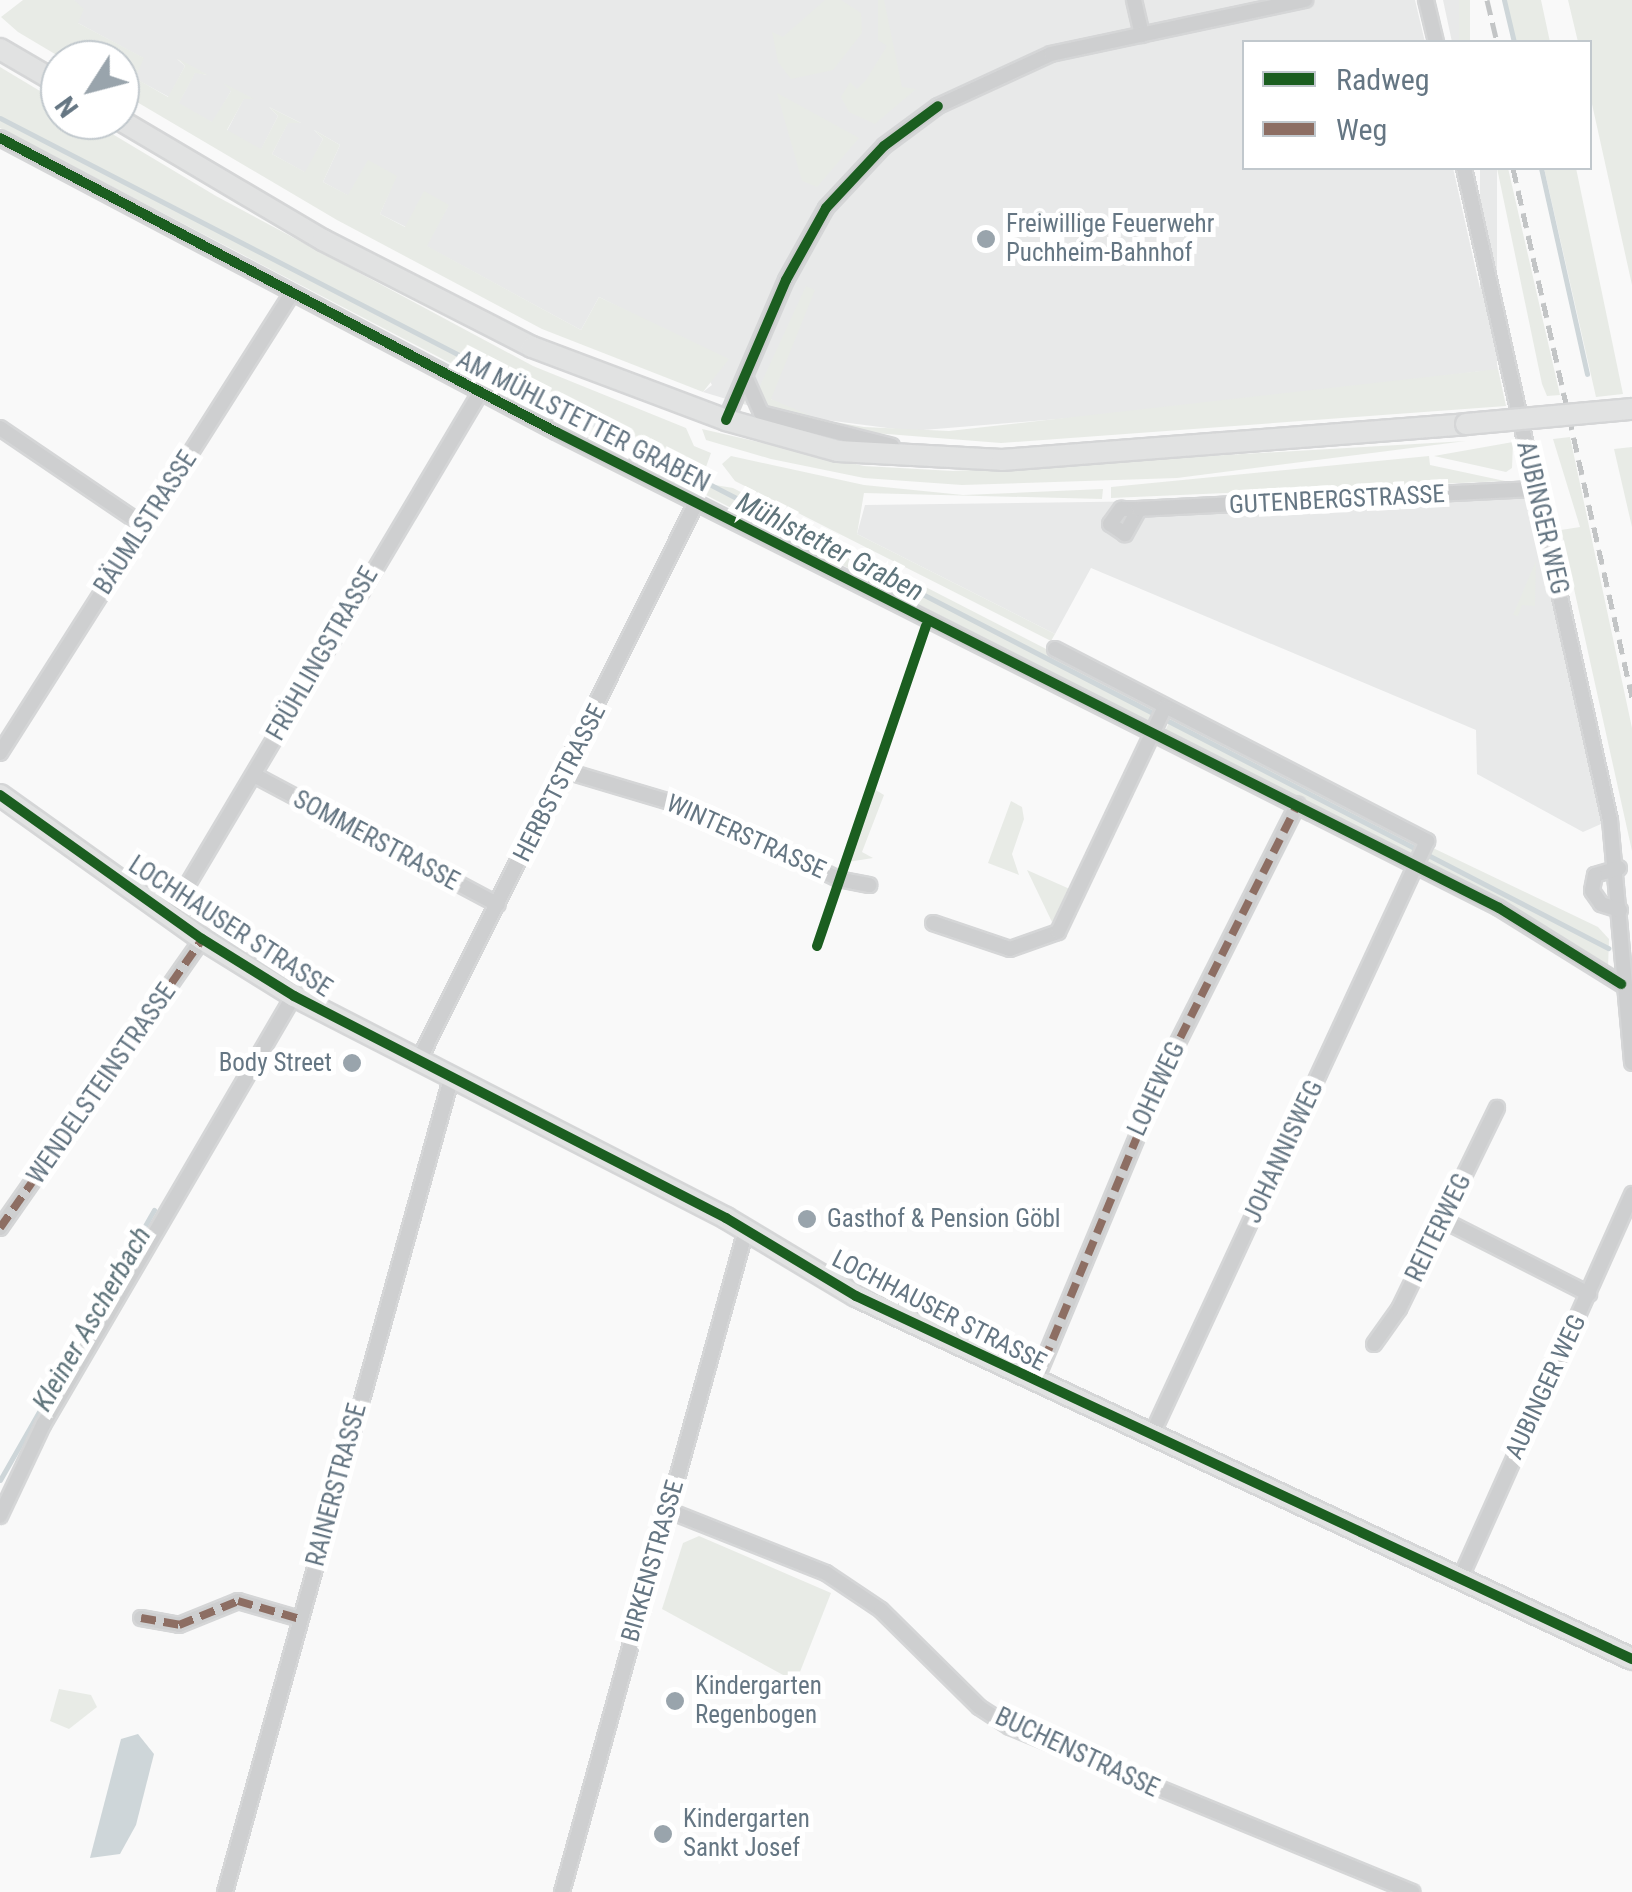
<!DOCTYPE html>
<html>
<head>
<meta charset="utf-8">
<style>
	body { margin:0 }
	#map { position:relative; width:1632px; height:1892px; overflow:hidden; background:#f9f9f9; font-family:"Roboto Condensed",sans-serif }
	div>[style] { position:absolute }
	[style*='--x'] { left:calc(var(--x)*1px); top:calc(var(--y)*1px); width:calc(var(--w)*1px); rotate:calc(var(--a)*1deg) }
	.built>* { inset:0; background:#e8e9e9; transform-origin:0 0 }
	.green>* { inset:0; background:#e8ebe6; transform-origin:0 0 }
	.water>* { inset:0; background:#ced6d9 }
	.stream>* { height:5px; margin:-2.5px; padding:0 2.5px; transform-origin:2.5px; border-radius:2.5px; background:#ced6d9 }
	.roads { filter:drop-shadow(2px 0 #d5d6d7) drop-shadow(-2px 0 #d5d6d7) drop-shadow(0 2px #d5d6d7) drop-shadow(0 -2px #d5d6d7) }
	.street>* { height:14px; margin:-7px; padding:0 7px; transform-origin:7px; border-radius:7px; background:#cecfd0 }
	.secondary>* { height:20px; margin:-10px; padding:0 10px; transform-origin:10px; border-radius:10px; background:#e1e2e2 }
	.rail>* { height:5px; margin-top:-2.5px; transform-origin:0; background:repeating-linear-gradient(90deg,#c3c5c6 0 15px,transparent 0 23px) }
	.bridges { filter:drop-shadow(2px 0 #d5d6d7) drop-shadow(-2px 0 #d5d6d7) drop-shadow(0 2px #d5d6d7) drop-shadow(0 -2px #d5d6d7) }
	.secondary-bridge>* { height:20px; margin:-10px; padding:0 10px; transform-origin:10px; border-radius:10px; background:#e1e2e2 }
	.quiet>* { height:8px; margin-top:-4px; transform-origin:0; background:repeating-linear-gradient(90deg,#8d6e63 0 15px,transparent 0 23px) }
	.cycleway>* { height:10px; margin:-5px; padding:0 5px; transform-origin:5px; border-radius:5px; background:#1b5e20 }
	.dots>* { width:28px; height:28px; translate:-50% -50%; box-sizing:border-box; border:5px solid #fff; border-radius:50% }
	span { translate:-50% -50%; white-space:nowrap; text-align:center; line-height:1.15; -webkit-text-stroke:10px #fff; paint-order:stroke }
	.poi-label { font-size:25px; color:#657683 }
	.left { translate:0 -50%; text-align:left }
	.right { translate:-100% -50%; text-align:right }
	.street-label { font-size:25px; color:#657683 }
	.water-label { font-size:28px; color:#60757c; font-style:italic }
	.legend { position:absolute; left:1242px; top:40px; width:350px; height:130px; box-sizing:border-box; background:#fff; border:2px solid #c1c8cd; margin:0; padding:12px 18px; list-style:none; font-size:30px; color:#657683 }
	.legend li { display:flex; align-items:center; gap:20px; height:50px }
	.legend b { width:50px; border:2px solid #c1c8cd }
	.north { position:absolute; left:40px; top:40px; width:100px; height:100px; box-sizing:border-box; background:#fff; border:2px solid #c1c8cd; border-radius:50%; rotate:234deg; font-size:28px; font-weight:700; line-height:40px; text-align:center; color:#657683 }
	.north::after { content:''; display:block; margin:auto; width:35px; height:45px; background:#99a4ac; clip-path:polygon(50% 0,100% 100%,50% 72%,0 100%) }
</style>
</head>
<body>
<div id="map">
	<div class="built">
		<div style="clip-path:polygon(74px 0,1415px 0,1425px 42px,1244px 42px,1244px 168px,1453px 168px,1498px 369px,1191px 408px,911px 431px,818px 419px,782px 407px,771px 399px,770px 389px,787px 349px,758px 390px,770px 412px,703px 392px,712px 385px,688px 342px,599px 297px,581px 330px,426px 246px,448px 206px,406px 227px,380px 214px,396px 176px,349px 196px,323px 182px,340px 145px,314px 130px,323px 139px,306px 173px,272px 154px,288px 122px,301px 123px,269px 107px,278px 116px,261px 150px,227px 131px,244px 98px,231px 91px,213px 123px,178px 104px,195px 72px,207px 75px,177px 59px,185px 66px,169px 97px,134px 78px,143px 58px,78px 23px)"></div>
		<div style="clip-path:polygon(1443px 0,1459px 0,1469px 42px,1452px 42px)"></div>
		<div style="left:1480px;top:168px;width:17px;height:226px"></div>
		<div style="clip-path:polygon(1538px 496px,1610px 820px,1583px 832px,1477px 774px,1476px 730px,1091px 568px,1055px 634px,857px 534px,865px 505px)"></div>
	</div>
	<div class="green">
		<div style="clip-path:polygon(23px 0,74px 0,84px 9px,78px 23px,144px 58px,135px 78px,168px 97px,185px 66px,177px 58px,208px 75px,195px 73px,179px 103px,212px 122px,231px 91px,223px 83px,254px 99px,244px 99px,227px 130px,261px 149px,278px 116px,269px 107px,301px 123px,288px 123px,272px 154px,305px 172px,323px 139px,314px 130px,340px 145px,323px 182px,348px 195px,368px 160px,397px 176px,380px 214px,405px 227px,424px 191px,449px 205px,427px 246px,581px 330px,599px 297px,729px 359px,703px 392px,542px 329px,337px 220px,120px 92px,120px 60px,65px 60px,18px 32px,1px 17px)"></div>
		<div style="clip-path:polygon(825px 0,841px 0,861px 13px,862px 33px,833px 70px,791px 79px,778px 62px,772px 32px,783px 37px)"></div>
		<div style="clip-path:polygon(878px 0,884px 0,902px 87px,916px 89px,875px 124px,849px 112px,841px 97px,850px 82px,857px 89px,866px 80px,887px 46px,878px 40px)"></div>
		<div style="left:1459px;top:0;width:11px;height:43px"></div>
		<div style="clip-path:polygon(1506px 0,1541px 0,1550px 42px,1515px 42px)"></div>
		<div style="clip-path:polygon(1568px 0,1632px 0,1632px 285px,1590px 95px,1590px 42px,1578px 42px)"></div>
		<div style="clip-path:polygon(0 67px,60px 103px,60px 120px,89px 120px,216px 196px,533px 366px,686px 428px,694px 446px,711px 453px,697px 492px,0 128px)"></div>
		<div style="clip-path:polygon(777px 93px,859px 138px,817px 187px,802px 181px)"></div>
		<div style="clip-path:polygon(1497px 168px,1508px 168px,1560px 395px,1547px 396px,1542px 384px)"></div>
		<div style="clip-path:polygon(1544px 168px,1576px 168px,1623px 394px,1596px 397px)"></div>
		<div style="clip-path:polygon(806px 286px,815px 290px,771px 399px,818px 419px,864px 427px,949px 431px,1498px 369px,1506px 406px,1001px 443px,836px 430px,770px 412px,758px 390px)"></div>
		<div style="clip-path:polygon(702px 429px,864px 466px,953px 471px,1466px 441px,1177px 478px,962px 485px,864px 478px,771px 459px,706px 440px)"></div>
		<div style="clip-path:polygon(1570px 437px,1632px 728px,1632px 851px,1561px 530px,1580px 527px,1553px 439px)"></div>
		<div style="clip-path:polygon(1513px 442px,1512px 468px,1506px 472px,1434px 456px)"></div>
		<div style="clip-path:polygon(1632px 447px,1632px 527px,1614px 449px)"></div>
		<div style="clip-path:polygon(731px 456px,864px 485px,963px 495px,1103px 489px,1102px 499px,864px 493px,857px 534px,1055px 634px,1051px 641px,735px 481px,722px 464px)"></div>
		<div style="clip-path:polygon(1429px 456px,1430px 465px,1505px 481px,1111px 498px,1111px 487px)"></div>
		<div style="clip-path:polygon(709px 484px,733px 488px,1157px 706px,1149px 723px,706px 495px)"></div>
		<div style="clip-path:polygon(1536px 561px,1535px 606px,1522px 605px,1518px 616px,1513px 615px)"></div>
		<div style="left:1173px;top:715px;width:275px;height:19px;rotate:27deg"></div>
		<div style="clip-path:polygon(874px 789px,884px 795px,862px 852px,873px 858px,848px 862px)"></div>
		<div style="clip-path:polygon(1011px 801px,1022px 807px,1024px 819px,1012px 854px,1019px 875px,988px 863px)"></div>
		<div style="clip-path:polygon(1433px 848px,1598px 927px,1609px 939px,1608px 968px,1425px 864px)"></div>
		<div style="clip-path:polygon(1027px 870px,1072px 890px,1052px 922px)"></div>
		<div style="clip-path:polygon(699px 1536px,831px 1593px,796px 1682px,662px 1609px,683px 1543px)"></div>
		<div style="clip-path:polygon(59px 1689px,91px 1695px,97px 1707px,69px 1729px,50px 1721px)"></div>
	</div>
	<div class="water">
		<div style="clip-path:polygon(138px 1734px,154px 1754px,136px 1825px,120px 1854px,90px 1858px,121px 1739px)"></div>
	</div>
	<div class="stream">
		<div style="--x:1504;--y:0;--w:43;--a:76.6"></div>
		<div style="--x:0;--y:118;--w:1810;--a:27.3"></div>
		<div style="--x:1541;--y:168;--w:211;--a:77.4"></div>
		<div style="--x:0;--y:1480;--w:311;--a:-60.3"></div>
	</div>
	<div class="roads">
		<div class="street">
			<div style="--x:1134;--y:0;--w:36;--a:77"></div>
			<div style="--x:1426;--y:0;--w:43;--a:76.6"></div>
			<div style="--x:0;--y:138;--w:629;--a:27.87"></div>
			<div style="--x:556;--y:432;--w:1056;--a:26.78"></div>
			<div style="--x:1499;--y:908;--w:144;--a:31.9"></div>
			<div style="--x:1464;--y:168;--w:668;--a:77.38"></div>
			<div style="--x:1610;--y:820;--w:244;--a:84.8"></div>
			<div style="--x:747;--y:381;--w:35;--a:66"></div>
			<div style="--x:761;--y:413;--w:135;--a:14.1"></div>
			<div style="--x:726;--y:420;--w:152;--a:-66.8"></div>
			<div style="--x:786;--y:280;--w:82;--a:-60.9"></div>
			<div style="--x:826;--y:208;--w:85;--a:-46.9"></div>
			<div style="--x:884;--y:146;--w:67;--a:-36.5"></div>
			<div style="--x:938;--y:106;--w:124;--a:-24.7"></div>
			<div style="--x:1051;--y:54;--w:260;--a:-12"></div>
			<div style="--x:0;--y:428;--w:174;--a:34.2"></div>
			<div style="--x:1121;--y:509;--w:18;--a:0"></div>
			<div style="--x:1139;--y:509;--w:29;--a:119"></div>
			<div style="--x:1125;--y:534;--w:18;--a:-146"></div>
			<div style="--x:1110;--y:524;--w:19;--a:-54"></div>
			<div style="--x:1139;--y:509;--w:398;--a:-2.9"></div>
			<div style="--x:1055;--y:649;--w:419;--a:27.3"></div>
			<div style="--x:1427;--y:841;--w:656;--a:114.88"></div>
			<div style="--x:0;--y:753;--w:545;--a:-57.59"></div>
			<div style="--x:566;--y:771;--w:140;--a:16.6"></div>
			<div style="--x:700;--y:811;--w:154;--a:26.2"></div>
			<div style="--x:838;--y:879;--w:32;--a:11"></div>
			<div style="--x:254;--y:775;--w:276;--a:28"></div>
			<div style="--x:1619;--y:868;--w:25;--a:164"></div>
			<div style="--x:1595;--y:875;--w:16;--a:101"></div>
			<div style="--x:1592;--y:891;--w:16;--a:55"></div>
			<div style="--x:1601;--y:904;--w:20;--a:18"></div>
			<div style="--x:169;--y:916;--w:608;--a:-59.26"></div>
			<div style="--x:933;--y:923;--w:81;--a:18.7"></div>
			<div style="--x:1010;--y:949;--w:51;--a:-19.5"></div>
			<div style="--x:1058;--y:932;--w:249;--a:-64.6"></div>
			<div style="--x:418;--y:1062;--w:624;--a:-63.56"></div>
			<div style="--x:1443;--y:1220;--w:164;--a:26.9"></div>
			<div style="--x:0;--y:1228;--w:353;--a:-55"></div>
			<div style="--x:1374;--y:1344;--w:43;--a:-54.5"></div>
			<div style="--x:1399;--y:1309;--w:224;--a:-64"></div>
			<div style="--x:1035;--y:1382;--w:351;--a:-67.4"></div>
			<div style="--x:1170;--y:1058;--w:284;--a:-63.3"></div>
			<div style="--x:667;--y:1510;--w:171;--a:21.6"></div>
			<div style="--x:826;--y:1573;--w:66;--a:33.9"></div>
			<div style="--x:881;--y:1610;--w:138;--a:44.7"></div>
			<div style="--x:979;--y:1707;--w:37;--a:33"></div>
			<div style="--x:1010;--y:1727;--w:435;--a:22.3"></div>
			<div style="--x:0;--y:1516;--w:101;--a:-64.7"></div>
			<div style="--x:43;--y:1425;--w:497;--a:-59.7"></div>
			<div style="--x:1460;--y:1579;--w:422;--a:-65.9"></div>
			<div style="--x:141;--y:1618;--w:39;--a:10"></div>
			<div style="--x:179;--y:1625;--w:64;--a:-22.1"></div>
			<div style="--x:238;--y:1601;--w:65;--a:16.2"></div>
			<div style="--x:225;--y:1892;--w:844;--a:-74.46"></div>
			<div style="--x:562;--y:1892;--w:687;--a:-74.47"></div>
		</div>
		<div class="secondary">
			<div style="--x:0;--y:49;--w:69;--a:30.3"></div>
			<div style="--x:120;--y:120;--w:236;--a:30.6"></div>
			<div style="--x:323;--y:240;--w:235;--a:27.1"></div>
			<div style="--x:532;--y:347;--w:207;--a:20.6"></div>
			<div style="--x:726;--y:420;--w:116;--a:15.5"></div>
			<div style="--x:838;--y:451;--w:164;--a:3.1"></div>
			<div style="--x:1002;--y:460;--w:465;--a:-4.4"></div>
			<div style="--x:0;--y:795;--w:248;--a:35.5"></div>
			<div style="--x:202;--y:939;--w:108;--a:31.8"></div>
			<div style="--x:294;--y:996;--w:486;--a:27.2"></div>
			<div style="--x:726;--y:1218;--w:152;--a:31"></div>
			<div style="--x:856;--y:1296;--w:857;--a:25.07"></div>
		</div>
	</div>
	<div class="rail">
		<div style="--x:1487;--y:0;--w:43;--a:76.6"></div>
		<div style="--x:1513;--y:168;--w:542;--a:77.32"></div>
	</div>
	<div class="bridges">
		<div class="secondary-bridge">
			<div style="--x:1466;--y:424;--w:167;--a:-5.2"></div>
		</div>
	</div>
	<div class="quiet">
		<div style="--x:0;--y:1228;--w:353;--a:-55"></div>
		<div style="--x:1035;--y:1382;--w:351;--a:-67.4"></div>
		<div style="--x:1170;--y:1058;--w:284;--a:-63.3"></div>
		<div style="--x:141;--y:1618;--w:39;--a:10"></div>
		<div style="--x:179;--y:1625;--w:64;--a:-22.1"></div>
		<div style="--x:238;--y:1601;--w:65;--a:16.2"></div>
	</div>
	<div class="cycleway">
		<div style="--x:0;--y:138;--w:629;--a:27.87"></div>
		<div style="--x:556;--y:432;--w:1056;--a:26.78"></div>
		<div style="--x:1499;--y:908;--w:144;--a:31.9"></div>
		<div style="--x:726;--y:420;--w:152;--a:-66.8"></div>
		<div style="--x:786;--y:280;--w:82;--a:-60.9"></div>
		<div style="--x:826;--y:208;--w:85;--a:-46.9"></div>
		<div style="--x:884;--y:146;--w:67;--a:-36.5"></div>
		<div style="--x:0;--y:795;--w:248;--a:35.5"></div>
		<div style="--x:202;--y:939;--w:108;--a:31.8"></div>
		<div style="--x:294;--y:996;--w:486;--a:27.2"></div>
		<div style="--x:726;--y:1218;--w:152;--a:31"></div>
		<div style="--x:856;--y:1296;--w:857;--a:25.07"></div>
		<div style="--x:817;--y:946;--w:338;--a:-71.2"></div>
	</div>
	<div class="dots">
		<div style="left:986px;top:239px;background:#99a4ac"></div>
		<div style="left:352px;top:1063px;background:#99a4ac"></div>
		<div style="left:807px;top:1219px;background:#99a4ac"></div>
		<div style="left:675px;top:1701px;background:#99a4ac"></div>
		<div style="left:663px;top:1834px;background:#99a4ac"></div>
	</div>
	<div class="poi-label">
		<span class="left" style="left:1006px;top:239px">Freiwillige Feuerwehr<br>Puchheim-Bahnhof</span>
		<span class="right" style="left:332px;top:1063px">Body Street</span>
		<span class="left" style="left:827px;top:1219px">Gasthof &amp; Pension Göbl</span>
		<span class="left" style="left:695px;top:1701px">Kindergarten<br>Regenbogen</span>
		<span class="left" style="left:683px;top:1834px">Kindergarten<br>Sankt Josef</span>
	</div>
	<div class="street-label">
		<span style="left:583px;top:422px;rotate:27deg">AM MÜHLSTETTER GRABEN</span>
		<span style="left:1337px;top:500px;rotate:-3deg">GUTENBERGSTRASSE</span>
		<span style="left:1542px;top:518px;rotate:77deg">AUBINGER WEG</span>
		<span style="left:146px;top:523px;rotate:-57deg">BÄUMLSTRASSE</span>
		<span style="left:323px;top:654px;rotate:-60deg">FRÜHLINGSTRASSE</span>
		<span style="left:560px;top:783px;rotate:-63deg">HERBSTSTRASSE</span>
		<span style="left:746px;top:837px;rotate:24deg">WINTERSTRASSE</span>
		<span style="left:376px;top:841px;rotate:28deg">SOMMERSTRASSE</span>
		<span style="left:230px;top:927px;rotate:33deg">LOCHHAUSER STRASSE</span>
		<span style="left:102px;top:1084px;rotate:-55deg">WENDELSTEINSTRASSE</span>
		<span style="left:1157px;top:1089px;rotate:-65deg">LOHEWEG</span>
		<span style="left:1284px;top:1152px;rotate:-65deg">JOHANNISWEG</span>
		<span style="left:1439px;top:1228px;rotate:-64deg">REITERWEG</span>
		<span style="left:939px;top:1311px;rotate:27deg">LOCHHAUSER STRASSE</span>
		<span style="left:1546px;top:1387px;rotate:-65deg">AUBINGER WEG</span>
		<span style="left:337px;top:1485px;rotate:-75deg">RAINERSTRASSE</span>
		<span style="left:653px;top:1561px;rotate:-74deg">BIRKENSTRASSE</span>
		<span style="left:1077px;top:1753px;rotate:25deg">BUCHENSTRASSE</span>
	</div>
	<div class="water-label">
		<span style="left:830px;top:547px;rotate:27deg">Mühlstetter Graben</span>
		<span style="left:92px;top:1319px;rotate:-60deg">Kleiner Ascherbach</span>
	</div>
	<ul class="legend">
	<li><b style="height:12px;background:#1b5e20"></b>Radweg</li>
	<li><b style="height:12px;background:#8d6e63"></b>Weg</li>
	</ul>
	<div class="north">N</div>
</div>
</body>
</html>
